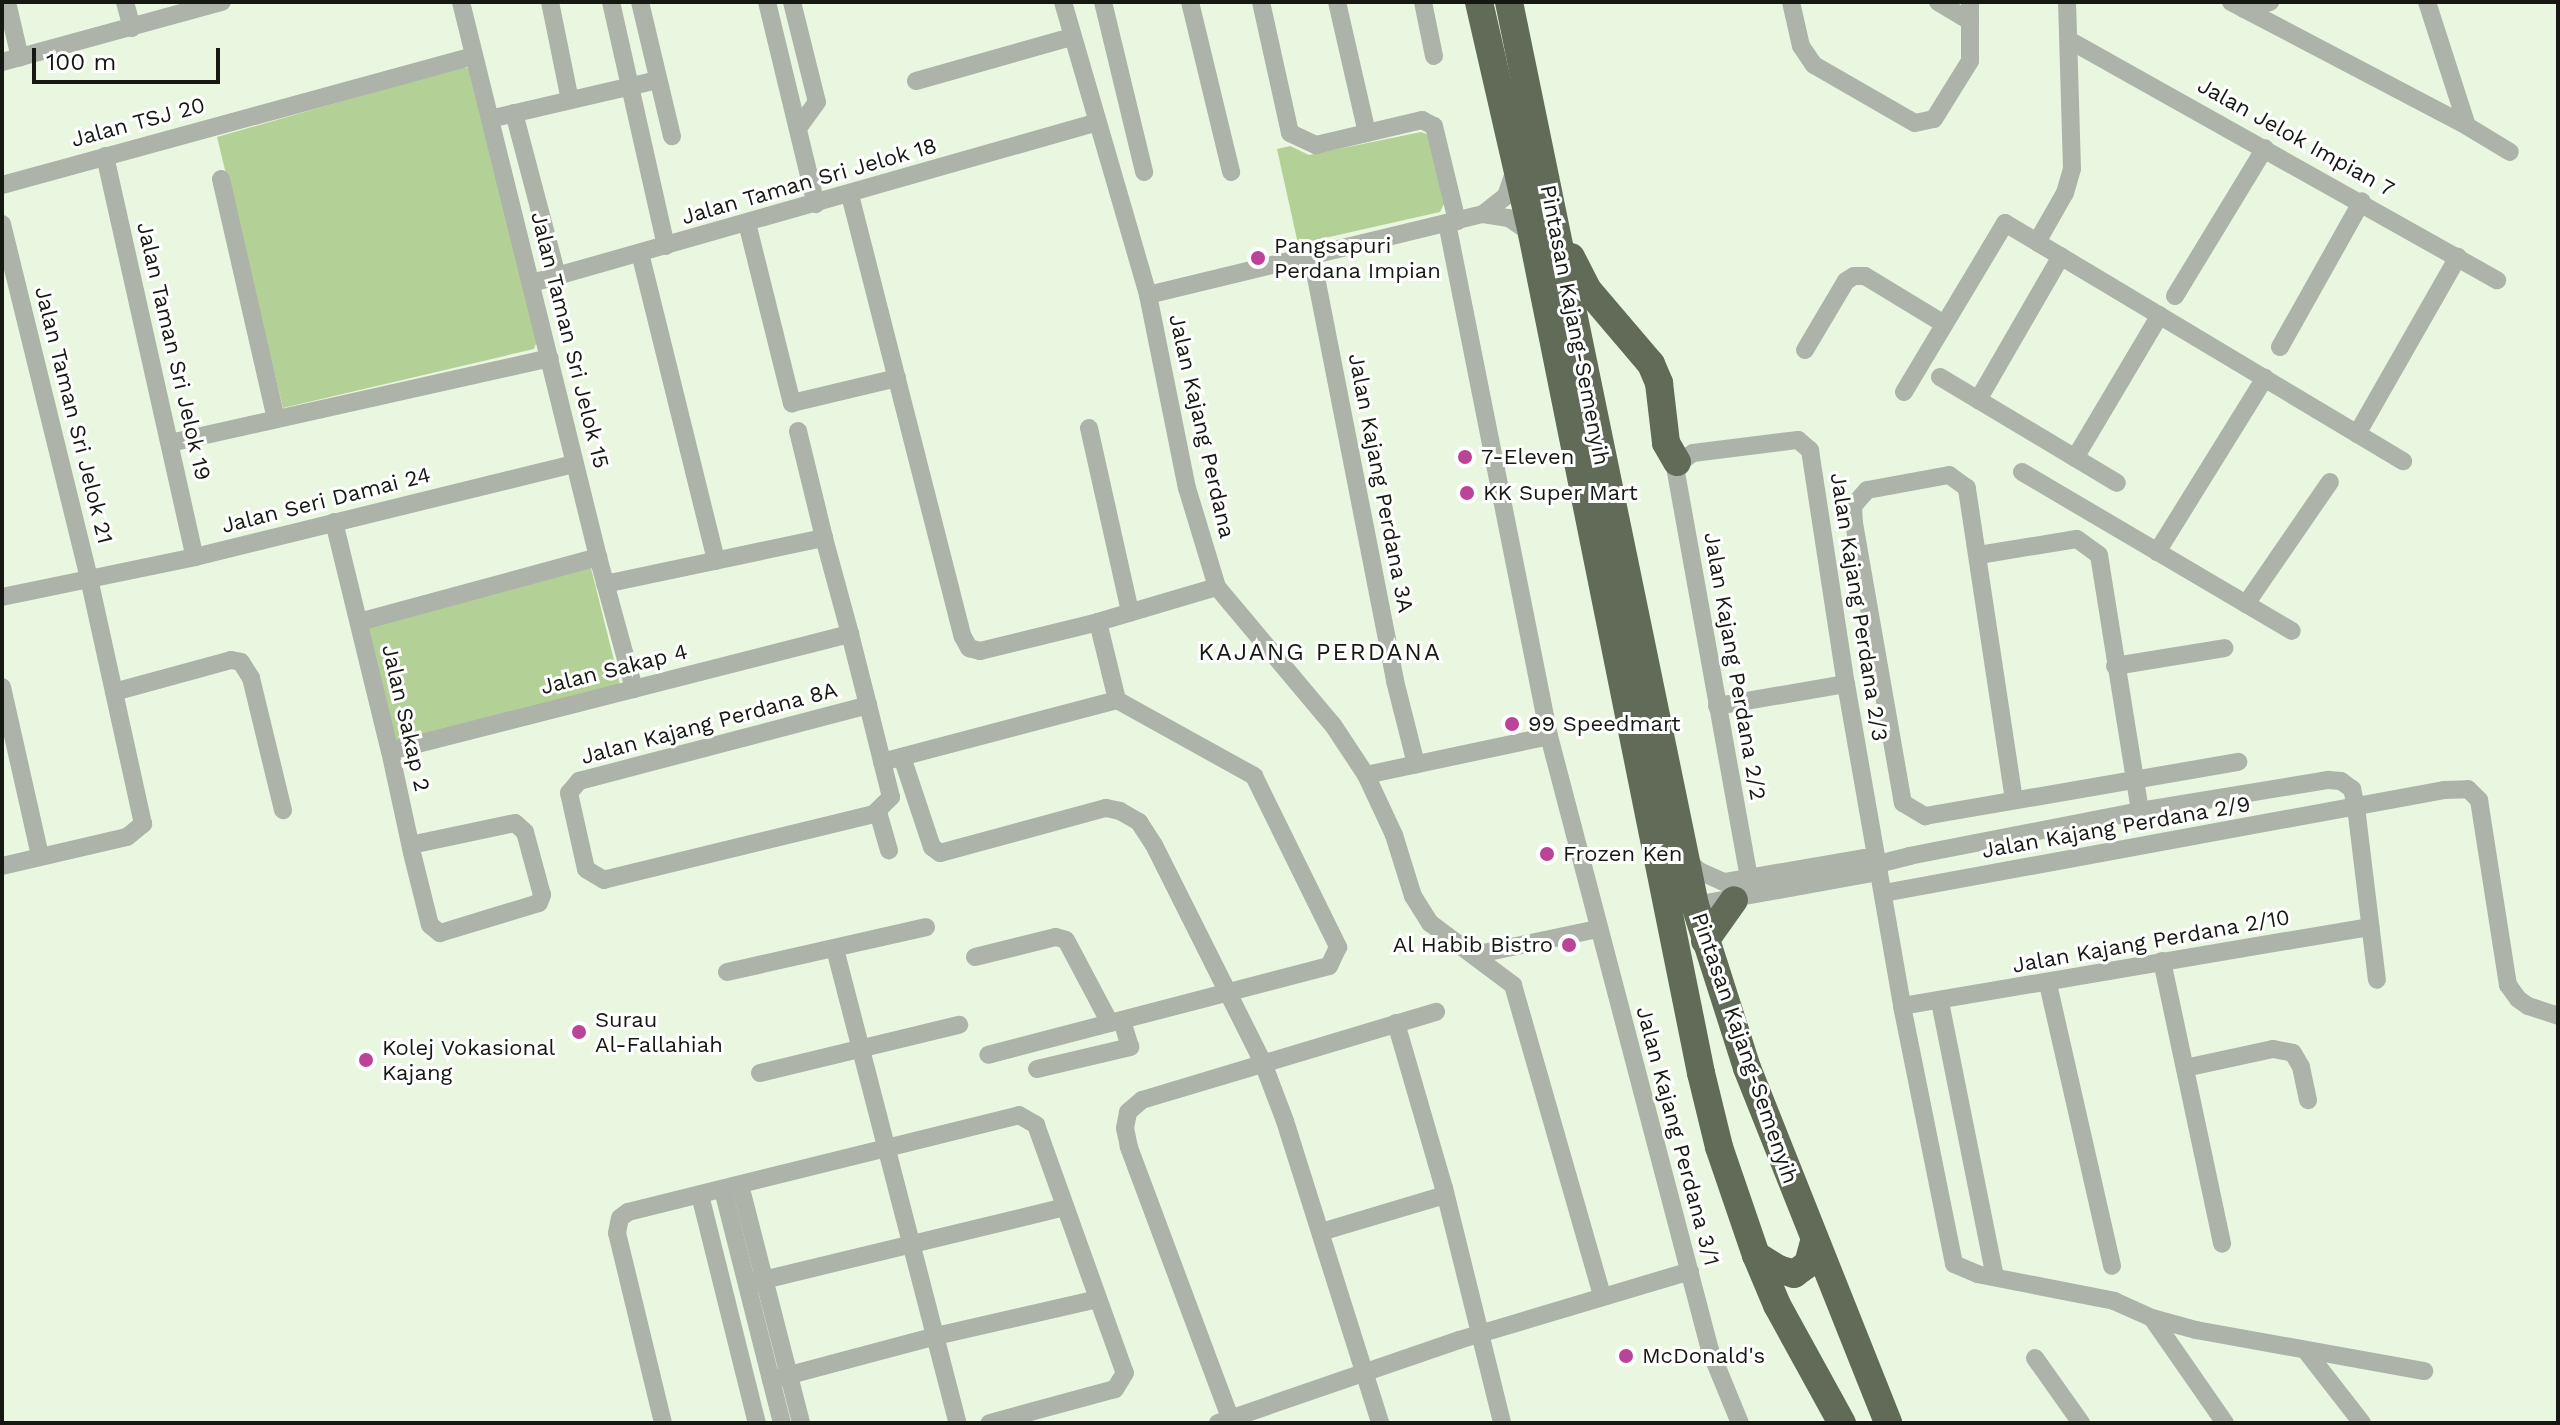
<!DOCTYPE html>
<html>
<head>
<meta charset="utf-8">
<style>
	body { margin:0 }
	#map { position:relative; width:2560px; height:1425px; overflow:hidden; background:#eaf7e0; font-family:"Work Sans",sans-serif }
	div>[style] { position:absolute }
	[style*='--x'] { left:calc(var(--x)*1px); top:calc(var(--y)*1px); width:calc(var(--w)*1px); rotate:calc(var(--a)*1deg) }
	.green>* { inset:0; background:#b3d197; transform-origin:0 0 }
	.minor>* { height:18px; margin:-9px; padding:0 9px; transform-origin:9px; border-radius:9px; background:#adb3a9 }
	.highway>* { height:28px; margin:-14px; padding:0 14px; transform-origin:14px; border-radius:14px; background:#616b58 }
	.dots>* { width:22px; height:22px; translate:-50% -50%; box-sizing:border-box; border:4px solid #fff; border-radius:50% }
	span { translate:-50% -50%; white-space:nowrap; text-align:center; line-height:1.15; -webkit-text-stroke:6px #fff; paint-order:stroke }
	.street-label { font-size:22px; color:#151912 }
	.poi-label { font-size:22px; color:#151912 }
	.left { translate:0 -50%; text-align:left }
	.right { translate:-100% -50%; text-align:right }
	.neighbourhood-label { font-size:24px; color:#151912; letter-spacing:2px }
	.frame { position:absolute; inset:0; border:4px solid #151912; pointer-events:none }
	.scale { position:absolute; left:32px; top:48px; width:188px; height:36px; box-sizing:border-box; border:4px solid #151912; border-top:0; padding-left:10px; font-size:24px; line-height:28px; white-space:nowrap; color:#151912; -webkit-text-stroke:6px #fff; paint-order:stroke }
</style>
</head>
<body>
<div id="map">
	<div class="green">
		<div style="clip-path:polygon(461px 67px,469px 68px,537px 341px,534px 349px,283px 408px,217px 137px)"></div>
		<div style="clip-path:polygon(1421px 132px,1432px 136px,1448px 196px,1440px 212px,1298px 244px,1277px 149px,1290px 146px,1309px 155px)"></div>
		<div style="left:591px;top:568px;width:121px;height:233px;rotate:76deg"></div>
	</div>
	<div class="minor">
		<div style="--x:7;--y:2;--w:57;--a:76.9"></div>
		<div style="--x:125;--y:2;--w:27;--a:75"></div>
		<div style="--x:461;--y:2;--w:572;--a:76.13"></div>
		<div style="--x:598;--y:557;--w:137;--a:74.7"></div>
		<div style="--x:550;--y:2;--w:100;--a:78.5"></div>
		<div style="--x:611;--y:2;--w:250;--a:77.3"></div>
		<div style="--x:640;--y:2;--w:138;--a:76.6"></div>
		<div style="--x:767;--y:2;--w:208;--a:76.4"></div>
		<div style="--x:792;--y:2;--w:103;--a:76"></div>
		<div style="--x:817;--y:102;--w:32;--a:126"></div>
		<div style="--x:1063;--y:2;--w:305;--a:73.8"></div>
		<div style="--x:1148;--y:295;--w:197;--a:78.6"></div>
		<div style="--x:1187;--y:488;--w:103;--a:73.1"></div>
		<div style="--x:1217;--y:587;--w:180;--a:50"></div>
		<div style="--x:1333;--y:725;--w:60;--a:56.6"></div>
		<div style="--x:1366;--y:775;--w:66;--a:65"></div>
		<div style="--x:1394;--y:835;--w:64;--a:72.7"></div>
		<div style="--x:1413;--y:896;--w:32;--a:58"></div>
		<div style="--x:1430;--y:923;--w:104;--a:36.8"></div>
		<div style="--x:1513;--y:985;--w:323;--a:74"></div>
		<div style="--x:1103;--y:2;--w:175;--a:76.4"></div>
		<div style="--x:1190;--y:2;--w:175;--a:76.4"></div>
		<div style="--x:1261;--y:2;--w:134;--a:77.5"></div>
		<div style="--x:1290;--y:133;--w:29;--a:25"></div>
		<div style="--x:1316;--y:145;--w:109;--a:-13.3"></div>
		<div style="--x:1422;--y:120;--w:13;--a:27"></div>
		<div style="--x:1434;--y:126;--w:98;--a:76.4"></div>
		<div style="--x:1337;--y:2;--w:134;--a:77.1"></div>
		<div style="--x:1423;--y:2;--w:55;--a:78.5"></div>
		<div style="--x:1791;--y:2;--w:45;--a:77.2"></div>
		<div style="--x:1801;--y:46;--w:23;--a:56"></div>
		<div style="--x:1814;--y:65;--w:116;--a:29.9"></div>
		<div style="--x:1915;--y:123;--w:19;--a:-12"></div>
		<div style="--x:1934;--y:119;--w:68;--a:-58.2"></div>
		<div style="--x:1970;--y:61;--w:59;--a:-90"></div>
		<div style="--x:1938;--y:2;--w:37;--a:31"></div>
		<div style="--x:2231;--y:2;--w:267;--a:27.7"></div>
		<div style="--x:2467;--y:126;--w:50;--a:31.2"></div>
		<div style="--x:2427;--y:2;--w:130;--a:72.1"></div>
		<div style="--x:2244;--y:9;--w:27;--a:-15"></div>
		<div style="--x:2069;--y:40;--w:491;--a:29.3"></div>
		<div style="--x:2;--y:62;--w:228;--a:-15.3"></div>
		<div style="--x:916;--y:81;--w:161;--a:-15.8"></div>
		<div style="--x:514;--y:113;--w:169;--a:75.2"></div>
		<div style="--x:490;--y:119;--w:171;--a:-13.1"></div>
		<div style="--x:105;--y:156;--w:411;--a:77.4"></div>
		<div style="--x:221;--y:179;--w:246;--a:77.1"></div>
		<div style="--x:2;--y:185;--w:488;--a:-15.3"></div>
		<div style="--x:850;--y:195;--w:456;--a:75.7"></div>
		<div style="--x:963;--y:637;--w:13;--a:61"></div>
		<div style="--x:969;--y:648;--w:11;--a:15"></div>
		<div style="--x:980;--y:651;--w:122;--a:-13.8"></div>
		<div style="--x:1098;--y:622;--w:124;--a:-16.4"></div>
		<div style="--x:1483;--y:214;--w:26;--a:9"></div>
		<div style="--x:1509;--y:218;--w:28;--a:35"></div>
		<div style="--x:747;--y:223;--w:186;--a:76"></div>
		<div style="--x:792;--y:403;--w:108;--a:-13.4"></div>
		<div style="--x:1447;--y:223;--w:523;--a:78.75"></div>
		<div style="--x:1549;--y:736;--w:635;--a:75.31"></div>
		<div style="--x:1710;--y:1350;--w:79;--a:67.7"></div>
		<div style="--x:2;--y:224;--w:366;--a:76.2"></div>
		<div style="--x:89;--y:579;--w:89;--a:168.3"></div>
		<div style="--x:2037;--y:242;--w:56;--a:-60.3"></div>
		<div style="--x:2065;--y:193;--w:25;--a:-74"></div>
		<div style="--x:2072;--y:169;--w:167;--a:-91.7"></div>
		<div style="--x:640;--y:253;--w:317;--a:76.1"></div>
		<div style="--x:1312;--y:257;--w:432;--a:78.9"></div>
		<div style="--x:1395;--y:681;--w:86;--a:75.8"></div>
		<div style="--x:532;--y:283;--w:588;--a:-15.88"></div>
		<div style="--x:1148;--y:295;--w:345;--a:-13.6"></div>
		<div style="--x:1483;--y:214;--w:29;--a:-38"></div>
		<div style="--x:1506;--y:196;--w:28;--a:-71"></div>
		<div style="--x:2175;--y:296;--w:173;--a:-58.7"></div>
		<div style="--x:2280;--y:347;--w:167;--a:-60.7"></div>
		<div style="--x:1805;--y:350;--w:80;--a:-59.3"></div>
		<div style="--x:1846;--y:281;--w:9;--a:-32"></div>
		<div style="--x:1854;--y:276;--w:11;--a:0"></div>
		<div style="--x:1865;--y:276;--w:92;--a:31.3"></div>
		<div style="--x:1940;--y:377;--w:206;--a:30.9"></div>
		<div style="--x:1904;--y:392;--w:197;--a:-59.1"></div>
		<div style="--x:2005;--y:223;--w:464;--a:30.9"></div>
		<div style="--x:1978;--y:400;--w:166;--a:-60"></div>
		<div style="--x:1089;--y:428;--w:189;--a:77.4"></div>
		<div style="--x:798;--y:431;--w:110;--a:76.3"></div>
		<div style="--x:824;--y:538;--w:99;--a:74.8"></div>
		<div style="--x:850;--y:634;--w:73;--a:75.8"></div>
		<div style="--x:868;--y:705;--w:95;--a:76"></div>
		<div style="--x:891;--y:797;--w:24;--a:135"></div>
		<div style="--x:874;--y:814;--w:278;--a:166.3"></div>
		<div style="--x:604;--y:880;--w:21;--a:-149"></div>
		<div style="--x:586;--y:869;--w:78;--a:-102.6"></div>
		<div style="--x:569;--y:793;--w:16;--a:-50"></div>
		<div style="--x:579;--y:781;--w:299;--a:-14.7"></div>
		<div style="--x:2357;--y:434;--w:204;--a:-60.3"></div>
		<div style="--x:170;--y:443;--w:389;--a:-12.6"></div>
		<div style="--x:2075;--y:458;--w:166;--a:-59.3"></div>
		<div style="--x:2022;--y:472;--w:313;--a:30.5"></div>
		<div style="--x:334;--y:522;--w:236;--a:76.3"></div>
		<div style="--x:390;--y:751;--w:104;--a:77.8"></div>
		<div style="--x:412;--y:853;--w:74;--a:76"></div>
		<div style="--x:430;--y:925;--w:13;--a:39"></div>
		<div style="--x:440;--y:933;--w:103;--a:-16.9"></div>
		<div style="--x:539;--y:903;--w:9;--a:-69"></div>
		<div style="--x:542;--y:895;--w:65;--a:-105.1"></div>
		<div style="--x:525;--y:832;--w:13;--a:-138"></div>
		<div style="--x:515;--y:823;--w:106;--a:168.1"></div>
		<div style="--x:2157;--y:552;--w:205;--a:-58.2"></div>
		<div style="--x:1979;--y:555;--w:99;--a:-9.3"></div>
		<div style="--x:2077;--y:539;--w:27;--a:36"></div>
		<div style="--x:2099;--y:555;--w:259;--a:80.9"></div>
		<div style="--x:605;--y:584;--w:224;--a:-11.9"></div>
		<div style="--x:2246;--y:604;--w:148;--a:-55.5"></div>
		<div style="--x:359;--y:622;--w:248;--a:-15.2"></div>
		<div style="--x:1098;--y:622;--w:80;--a:76.3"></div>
		<div style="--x:2115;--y:666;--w:111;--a:-9.3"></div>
		<div style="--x:2;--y:687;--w:172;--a:77.3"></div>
		<div style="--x:114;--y:692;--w:121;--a:-15.3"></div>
		<div style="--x:231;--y:660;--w:10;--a:11"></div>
		<div style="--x:241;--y:662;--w:19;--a:58"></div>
		<div style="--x:251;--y:678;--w:136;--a:76.4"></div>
		<div style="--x:1717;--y:706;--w:131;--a:-9.7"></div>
		<div style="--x:390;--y:751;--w:475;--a:-14.3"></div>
		<div style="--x:902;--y:757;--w:95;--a:71.6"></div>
		<div style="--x:932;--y:847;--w:10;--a:37"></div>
		<div style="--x:940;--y:853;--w:172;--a:-15.2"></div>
		<div style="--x:1106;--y:808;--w:14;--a:12"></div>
		<div style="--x:1120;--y:811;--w:22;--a:30"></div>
		<div style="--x:1139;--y:822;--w:27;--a:57"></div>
		<div style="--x:1154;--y:845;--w:244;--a:63.4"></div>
		<div style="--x:1263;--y:1063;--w:62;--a:69.2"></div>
		<div style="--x:1285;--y:1121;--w:317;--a:72.5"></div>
		<div style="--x:882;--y:762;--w:243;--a:-14.8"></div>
		<div style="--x:1117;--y:700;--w:157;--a:29"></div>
		<div style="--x:1254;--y:776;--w:191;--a:63.8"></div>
		<div style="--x:1338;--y:947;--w:21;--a:115"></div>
		<div style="--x:1329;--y:966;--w:352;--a:165.4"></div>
		<div style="--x:1366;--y:775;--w:187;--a:-12"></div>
		<div style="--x:2014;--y:800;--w:316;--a:-98.6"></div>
		<div style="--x:1967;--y:488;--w:22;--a:-144"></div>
		<div style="--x:1949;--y:475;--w:83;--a:169.6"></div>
		<div style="--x:1867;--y:490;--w:21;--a:131"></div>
		<div style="--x:1853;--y:506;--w:17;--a:87"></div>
		<div style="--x:1854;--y:523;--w:284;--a:80.1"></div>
		<div style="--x:1903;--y:803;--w:26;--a:31"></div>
		<div style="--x:1925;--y:816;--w:318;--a:-9.8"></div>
		<div style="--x:878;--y:812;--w:40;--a:74"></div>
		<div style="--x:1684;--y:857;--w:21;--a:43"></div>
		<div style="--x:1699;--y:871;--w:27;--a:24"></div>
		<div style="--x:1724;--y:882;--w:143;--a:-9.7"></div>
		<div style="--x:1865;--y:858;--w:14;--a:25"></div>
		<div style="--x:2;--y:866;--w:128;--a:-13.1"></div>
		<div style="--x:127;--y:837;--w:21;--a:-39"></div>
		<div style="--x:143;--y:824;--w:251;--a:-102.4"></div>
		<div style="--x:89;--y:579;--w:108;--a:-11.7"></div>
		<div style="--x:195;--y:557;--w:391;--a:-13.8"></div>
		<div style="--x:1749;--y:878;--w:419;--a:-100.2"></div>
		<div style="--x:1675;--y:466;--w:22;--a:-36"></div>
		<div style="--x:1693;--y:453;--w:106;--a:-7.1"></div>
		<div style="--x:1798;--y:440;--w:16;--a:40"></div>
		<div style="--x:1810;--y:450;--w:237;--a:81.3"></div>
		<div style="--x:1846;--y:684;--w:327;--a:80.1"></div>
		<div style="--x:1902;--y:1006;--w:263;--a:78.6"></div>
		<div style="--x:1954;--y:1264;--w:25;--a:23"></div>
		<div style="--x:1977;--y:1274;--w:140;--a:11.1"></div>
		<div style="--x:2114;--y:1301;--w:42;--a:24.1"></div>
		<div style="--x:2152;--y:1318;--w:46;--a:15.3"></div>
		<div style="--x:2196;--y:1330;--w:232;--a:10.2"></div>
		<div style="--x:1884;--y:893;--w:569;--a:-10.42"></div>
		<div style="--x:2444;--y:790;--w:24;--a:-2"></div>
		<div style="--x:2468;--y:789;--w:16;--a:45"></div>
		<div style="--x:2479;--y:800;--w:187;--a:81.1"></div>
		<div style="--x:2508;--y:985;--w:17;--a:54"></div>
		<div style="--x:2518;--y:999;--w:12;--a:35"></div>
		<div style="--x:2528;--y:1006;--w:32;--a:18"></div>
		<div style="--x:1695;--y:905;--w:175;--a:-10.2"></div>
		<div style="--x:1867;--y:874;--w:15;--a:-42"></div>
		<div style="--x:1878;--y:864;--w:32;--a:-14"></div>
		<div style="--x:1909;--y:856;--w:235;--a:-11"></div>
		<div style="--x:2140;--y:811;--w:191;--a:-9.4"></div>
		<div style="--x:2328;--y:780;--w:13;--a:4"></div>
		<div style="--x:2341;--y:781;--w:14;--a:36"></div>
		<div style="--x:2352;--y:789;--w:18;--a:77"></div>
		<div style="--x:2356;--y:807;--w:174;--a:83.1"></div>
		<div style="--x:835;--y:949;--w:490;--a:75.5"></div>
		<div style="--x:1474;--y:955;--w:126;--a:-11.9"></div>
		<div style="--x:975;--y:957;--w:83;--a:-13.9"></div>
		<div style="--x:1056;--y:937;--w:10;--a:17"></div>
		<div style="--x:1066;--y:940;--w:94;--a:62.1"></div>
		<div style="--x:2162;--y:961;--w:289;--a:78"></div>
		<div style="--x:727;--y:972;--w:204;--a:-12.7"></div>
		<div style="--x:2048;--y:984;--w:289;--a:77.2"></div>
		<div style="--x:1940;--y:1002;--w:280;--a:78.7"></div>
		<div style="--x:1902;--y:1006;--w:475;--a:-9.6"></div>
		<div style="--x:1396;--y:1023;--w:172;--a:73.8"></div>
		<div style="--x:1444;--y:1188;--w:242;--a:76.1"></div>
		<div style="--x:2185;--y:1068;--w:90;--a:-12.2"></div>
		<div style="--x:2273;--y:1049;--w:20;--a:11"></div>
		<div style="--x:2293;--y:1053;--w:16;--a:60"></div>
		<div style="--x:2301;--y:1067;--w:34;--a:78"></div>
		<div style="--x:1037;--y:1069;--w:96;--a:-13.3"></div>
		<div style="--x:1130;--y:1047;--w:28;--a:-107"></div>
		<div style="--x:760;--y:1073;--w:205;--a:-13.6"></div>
		<div style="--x:740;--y:1185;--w:246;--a:75.6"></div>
		<div style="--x:723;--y:1190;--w:240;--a:75.8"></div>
		<div style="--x:700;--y:1195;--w:235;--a:76"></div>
		<div style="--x:1321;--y:1232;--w:129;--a:-16.6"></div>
		<div style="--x:747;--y:1284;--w:327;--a:-13.6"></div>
		<div style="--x:2152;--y:1318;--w:128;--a:55.2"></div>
		<div style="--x:2306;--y:1351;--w:91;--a:52.1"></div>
		<div style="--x:2035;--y:1358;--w:80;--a:54.7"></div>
		<div style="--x:771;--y:1380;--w:171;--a:-14.9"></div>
		<div style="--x:936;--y:1336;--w:166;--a:-12.9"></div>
		<div style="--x:663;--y:1423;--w:195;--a:-103.6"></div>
		<div style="--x:617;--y:1233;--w:15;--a:-79"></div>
		<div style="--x:620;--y:1218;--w:10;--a:-37"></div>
		<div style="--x:628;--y:1212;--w:403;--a:-13.9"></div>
		<div style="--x:1019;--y:1115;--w:20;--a:30"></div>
		<div style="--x:1036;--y:1125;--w:263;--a:70.3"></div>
		<div style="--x:1125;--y:1373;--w:19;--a:122"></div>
		<div style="--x:1115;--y:1389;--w:130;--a:164.8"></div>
		<div style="--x:1218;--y:1423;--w:255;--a:-19"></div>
		<div style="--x:1459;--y:1340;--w:241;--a:-16.6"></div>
		<div style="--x:1232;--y:1423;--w:295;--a:-110.5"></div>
		<div style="--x:1129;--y:1147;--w:19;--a:-102"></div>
		<div style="--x:1125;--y:1128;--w:16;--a:-79"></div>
		<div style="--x:1128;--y:1112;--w:18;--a:-41"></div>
		<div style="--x:1142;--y:1100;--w:307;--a:-16.7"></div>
	</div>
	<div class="highway">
		<div style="--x:1479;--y:2;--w:238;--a:77.1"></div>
		<div style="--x:1532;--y:234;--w:856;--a:78.61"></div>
		<div style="--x:1701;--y:1073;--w:76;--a:76.3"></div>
		<div style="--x:1719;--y:1147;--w:114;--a:71.1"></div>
		<div style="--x:1756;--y:1255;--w:54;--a:67.2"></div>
		<div style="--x:1777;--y:1305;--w:135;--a:61.2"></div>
		<div style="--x:1509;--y:2;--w:922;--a:78.36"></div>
		<div style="--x:1695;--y:905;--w:171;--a:72.3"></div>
		<div style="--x:1747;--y:1068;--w:382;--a:68.3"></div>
		<div style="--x:1571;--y:257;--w:37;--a:63"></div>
		<div style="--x:1588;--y:290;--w:97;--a:49.6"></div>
		<div style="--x:1651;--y:364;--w:21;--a:67"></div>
		<div style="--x:1659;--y:383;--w:60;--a:83.3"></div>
		<div style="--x:1666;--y:443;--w:22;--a:60"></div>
		<div style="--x:1705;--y:941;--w:50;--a:-54.7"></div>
		<div style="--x:1756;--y:1255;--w:26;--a:32"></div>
		<div style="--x:1778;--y:1269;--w:17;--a:17"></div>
		<div style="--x:1794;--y:1274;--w:17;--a:-36"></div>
		<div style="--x:1808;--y:1264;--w:24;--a:-75"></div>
	</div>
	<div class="dots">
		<div style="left:1258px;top:258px;background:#bb4399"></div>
		<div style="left:1465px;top:457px;background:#bb4399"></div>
		<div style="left:1467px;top:493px;background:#bb4399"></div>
		<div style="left:1512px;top:724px;background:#bb4399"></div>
		<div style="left:1547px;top:854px;background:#bb4399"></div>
		<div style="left:1569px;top:945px;background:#bb4399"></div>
		<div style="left:579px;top:1032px;background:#bb4399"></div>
		<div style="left:366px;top:1060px;background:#bb4399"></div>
		<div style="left:1626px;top:1356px;background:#bb4399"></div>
	</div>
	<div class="street-label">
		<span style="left:138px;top:122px;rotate:-15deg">Jalan TSJ 20</span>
		<span style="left:2296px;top:137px;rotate:29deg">Jalan Jelok Impian 7</span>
		<span style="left:809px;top:181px;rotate:-16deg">Jalan Taman Sri Jelok 18</span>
		<span style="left:1575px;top:325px;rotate:79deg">Pintasan Kajang-Semenyih</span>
		<span style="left:570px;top:340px;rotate:76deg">Jalan Taman Sri Jelok 15</span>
		<span style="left:174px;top:351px;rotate:77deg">Jalan Taman Sri Jelok 19</span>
		<span style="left:74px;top:415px;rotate:76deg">Jalan Taman Sri Jelok 21</span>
		<span style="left:1202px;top:426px;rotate:77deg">Jalan Kajang Perdana</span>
		<span style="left:1381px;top:483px;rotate:79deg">Jalan Kajang Perdana 3A</span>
		<span style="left:326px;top:500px;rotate:-14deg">Jalan Seri Damai 24</span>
		<span style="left:1859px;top:607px;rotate:81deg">Jalan Kajang Perdana 2/3</span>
		<span style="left:1735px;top:666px;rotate:80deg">Jalan Kajang Perdana 2/2</span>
		<span style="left:614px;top:669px;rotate:-14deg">Jalan Sakap 4</span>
		<span style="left:406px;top:718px;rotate:77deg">Jalan Sakap 2</span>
		<span style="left:709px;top:723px;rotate:-15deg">Jalan Kajang Perdana 8A</span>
		<span style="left:2116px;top:827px;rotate:-10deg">Jalan Kajang Perdana 2/9</span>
		<span style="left:2151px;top:941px;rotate:-10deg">Jalan Kajang Perdana 2/10</span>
		<span style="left:1745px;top:1048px;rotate:71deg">Pintasan Kajang-Semenyih</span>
		<span style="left:1678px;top:1136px;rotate:75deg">Jalan Kajang Perdana 3/1</span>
	</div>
	<div class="poi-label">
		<span class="left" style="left:1274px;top:258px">Pangsapuri<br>Perdana Impian</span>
		<span class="left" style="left:1481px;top:457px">7-Eleven</span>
		<span class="left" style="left:1483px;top:493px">KK Super Mart</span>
		<span class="left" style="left:1528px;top:724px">99 Speedmart</span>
		<span class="left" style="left:1563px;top:854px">Frozen Ken</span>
		<span class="right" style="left:1553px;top:945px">Al Habib Bistro</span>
		<span class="left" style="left:595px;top:1032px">Surau<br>Al-Fallahiah</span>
		<span class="left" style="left:382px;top:1060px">Kolej Vokasional<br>Kajang</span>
		<span class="left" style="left:1642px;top:1356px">McDonald's</span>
	</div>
	<div class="neighbourhood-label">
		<span style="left:1320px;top:653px">KAJANG PERDANA</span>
	</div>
	<div class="frame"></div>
	<div class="scale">100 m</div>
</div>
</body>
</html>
